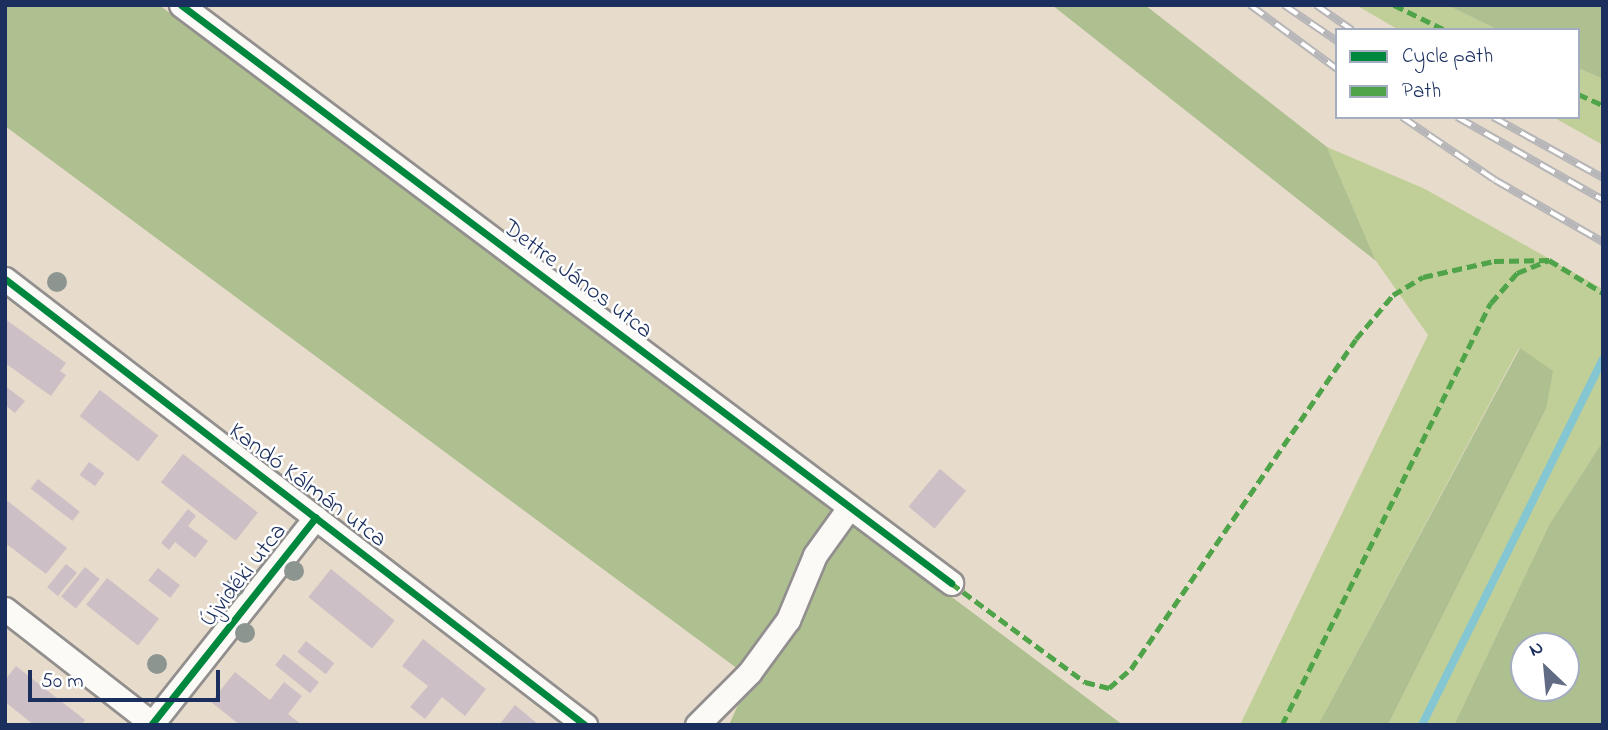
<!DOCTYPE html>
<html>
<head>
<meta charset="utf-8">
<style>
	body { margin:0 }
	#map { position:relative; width:1608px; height:730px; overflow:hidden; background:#e7dbcb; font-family:"Indie Flower",sans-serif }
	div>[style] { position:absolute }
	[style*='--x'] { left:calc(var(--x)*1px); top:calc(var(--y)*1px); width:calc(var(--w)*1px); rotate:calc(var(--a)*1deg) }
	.green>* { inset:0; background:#c0ce97 }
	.forest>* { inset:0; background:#aec090 }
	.stream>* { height:8px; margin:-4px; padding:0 4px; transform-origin:4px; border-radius:4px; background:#84c7d3 }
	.building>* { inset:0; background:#ccc0c6; transform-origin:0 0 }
	.roads { filter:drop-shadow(2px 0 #928f8e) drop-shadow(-2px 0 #928f8e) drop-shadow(0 2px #928f8e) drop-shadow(0 -2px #928f8e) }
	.minor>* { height:23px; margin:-11.5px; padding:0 11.5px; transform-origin:11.5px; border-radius:11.5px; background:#fbfaf7 }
	.rail>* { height:8px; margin-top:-4px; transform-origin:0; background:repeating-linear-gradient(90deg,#fff 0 16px,#b6b6b9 0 32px); box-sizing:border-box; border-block:2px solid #b6b6b9 }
	.quiet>* { height:5px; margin-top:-2.5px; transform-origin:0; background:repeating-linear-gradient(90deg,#4fa44a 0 10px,transparent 0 15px) }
	.cycleway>* { height:7px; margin:-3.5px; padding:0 3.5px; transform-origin:3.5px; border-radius:3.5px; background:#00873e }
	.trees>* { width:20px; height:20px; margin:-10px; border-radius:50%; background:#8d9591 }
	span { translate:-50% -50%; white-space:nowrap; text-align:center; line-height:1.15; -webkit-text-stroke:5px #fff; paint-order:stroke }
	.street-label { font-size:24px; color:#1b2f5e }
	.frame { position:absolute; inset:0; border:7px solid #1b2f5e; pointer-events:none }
	.legend { position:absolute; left:1335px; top:28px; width:245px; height:91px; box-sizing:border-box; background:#fff; border:2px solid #a4acbf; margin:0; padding:9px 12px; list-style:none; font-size:21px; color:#1b2f5e }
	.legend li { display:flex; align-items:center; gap:14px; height:35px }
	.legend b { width:35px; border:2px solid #a4acbf }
	.north { position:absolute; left:1510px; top:632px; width:70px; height:70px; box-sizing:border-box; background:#fff; border:2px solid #a4acbf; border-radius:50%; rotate:334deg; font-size:19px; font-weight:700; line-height:28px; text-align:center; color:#1b2f5e }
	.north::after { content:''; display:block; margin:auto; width:24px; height:32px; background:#626b84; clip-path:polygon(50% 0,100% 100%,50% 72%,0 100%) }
	.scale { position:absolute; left:28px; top:670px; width:192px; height:32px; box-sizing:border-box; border:4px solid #1b2f5e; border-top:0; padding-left:9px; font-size:21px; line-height:24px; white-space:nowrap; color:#1b2f5e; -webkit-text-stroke:5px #fff; paint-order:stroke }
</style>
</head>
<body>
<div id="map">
	<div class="green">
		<div style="clip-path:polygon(1356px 5px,1447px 5px,1498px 30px,1399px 30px)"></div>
		<div style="clip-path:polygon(1578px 68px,1603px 79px,1603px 145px,1553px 117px,1578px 117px)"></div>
		<div style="clip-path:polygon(1327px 147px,1425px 189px,1603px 289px,1603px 441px,1549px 525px,1454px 725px,1388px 725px,1546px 409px,1519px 348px,1318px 725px,1240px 725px,1428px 335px,1376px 261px)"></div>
	</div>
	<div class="forest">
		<div style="clip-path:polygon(5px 5px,159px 5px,1123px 725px,729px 725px,750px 678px,5px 126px)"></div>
		<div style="clip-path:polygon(1052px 5px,1145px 5px,1327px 147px,1376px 261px)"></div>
		<div style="clip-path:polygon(1447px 5px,1603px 5px,1603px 79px,1578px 68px,1578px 30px,1498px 30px)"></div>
		<div style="clip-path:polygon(1520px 348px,1553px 371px,1546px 409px,1388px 725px,1318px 725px)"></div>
		<div style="clip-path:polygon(evenodd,1603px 441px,1603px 725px,1454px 725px,1549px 525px,1603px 441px,1566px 646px,1566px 688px,1524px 688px,1524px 646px,1566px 646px)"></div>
	</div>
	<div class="stream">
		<div style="--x:1422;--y:725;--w:408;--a:-63.7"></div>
	</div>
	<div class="building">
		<div style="clip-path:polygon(5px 319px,66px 363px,60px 371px,66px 375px,51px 396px,5px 363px)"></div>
		<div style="clip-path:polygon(5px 386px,25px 401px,15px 413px,5px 405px)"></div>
		<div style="left:100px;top:390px;width:74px;height:33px;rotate:38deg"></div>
		<div style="left:183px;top:454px;width:95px;height:36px;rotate:38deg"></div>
		<div style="left:89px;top:462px;width:19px;height:16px;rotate:36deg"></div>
		<div style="left:940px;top:469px;width:34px;height:49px;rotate:40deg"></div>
		<div style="left:38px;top:479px;width:53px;height:12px;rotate:38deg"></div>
		<div style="clip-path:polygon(5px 499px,67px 548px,46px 574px,5px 543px)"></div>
		<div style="clip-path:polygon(188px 509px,196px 516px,188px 526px,208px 541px,195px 558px,175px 542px,169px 550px,161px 543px)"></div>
		<div style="left:66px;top:564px;width:14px;height:30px;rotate:39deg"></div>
		<div style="left:85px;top:567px;width:19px;height:38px;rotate:39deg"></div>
		<div style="left:158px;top:568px;width:28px;height:16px;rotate:38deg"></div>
		<div style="left:331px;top:569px;width:82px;height:36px;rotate:39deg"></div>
		<div style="left:107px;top:578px;width:66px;height:34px;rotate:38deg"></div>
		<div style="clip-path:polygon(423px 639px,486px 689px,465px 716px,442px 697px,425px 719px,410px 707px,428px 686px,402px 666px)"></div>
		<div style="left:306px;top:641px;width:36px;height:14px;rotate:38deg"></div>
		<div style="left:284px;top:654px;width:45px;height:14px;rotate:39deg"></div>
		<div style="clip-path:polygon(16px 666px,85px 720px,81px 725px,34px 725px,5px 702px,5px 680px)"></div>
		<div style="clip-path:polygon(235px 672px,270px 700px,284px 682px,302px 696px,288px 714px,302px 725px,240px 725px,211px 702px)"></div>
		<div style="clip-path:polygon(515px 705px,539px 725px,499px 725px)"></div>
	</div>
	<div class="roads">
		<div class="minor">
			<div style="--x:181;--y:5;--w:963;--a:36.89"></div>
			<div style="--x:5;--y:279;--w:732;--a:37.56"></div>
			<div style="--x:5;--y:609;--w:189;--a:37.9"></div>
			<div style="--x:151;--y:725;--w:265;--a:-51.6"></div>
			<div style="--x:697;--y:725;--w:74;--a:-45"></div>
			<div style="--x:749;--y:673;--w:66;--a:-53.7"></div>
			<div style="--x:788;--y:620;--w:70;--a:-67.4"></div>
			<div style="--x:815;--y:555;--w:57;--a:-54.3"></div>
		</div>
	</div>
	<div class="rail">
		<div style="--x:1250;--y:5;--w:108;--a:36.3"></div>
		<div style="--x:1284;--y:5;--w:64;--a:34.2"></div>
		<div style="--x:1316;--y:5;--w:44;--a:34.8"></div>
		<div style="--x:1402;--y:117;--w:112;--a:34.1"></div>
		<div style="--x:1495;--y:180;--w:125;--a:29.9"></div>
		<div style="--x:1457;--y:117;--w:168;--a:29.6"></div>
		<div style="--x:1493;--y:117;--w:126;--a:29"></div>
	</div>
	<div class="quiet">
		<div style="--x:1394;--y:5;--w:57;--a:26.1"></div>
		<div style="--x:1578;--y:94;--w:27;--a:24"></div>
		<div style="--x:951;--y:583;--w:167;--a:36.5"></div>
		<div style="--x:1085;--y:682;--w:25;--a:14"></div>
		<div style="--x:1109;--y:688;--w:29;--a:-41"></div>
		<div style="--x:1131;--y:669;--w:399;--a:-55.7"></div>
		<div style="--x:1356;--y:339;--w:57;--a:-49.9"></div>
		<div style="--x:1393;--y:295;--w:35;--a:-31"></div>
		<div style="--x:1423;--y:277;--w:73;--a:-12.7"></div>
		<div style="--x:1494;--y:261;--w:55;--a:-1"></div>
		<div style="--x:1282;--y:725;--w:471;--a:-63.7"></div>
		<div style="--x:1491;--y:303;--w:40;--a:-49"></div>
		<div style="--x:1517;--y:273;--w:35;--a:-22"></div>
		<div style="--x:1549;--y:260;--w:63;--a:31.4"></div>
	</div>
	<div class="cycleway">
		<div style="--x:181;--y:5;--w:963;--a:36.89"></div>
		<div style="--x:5;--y:279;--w:732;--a:37.56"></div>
		<div style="--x:151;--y:725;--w:265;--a:-51.6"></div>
	</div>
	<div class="trees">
		<div style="left:57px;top:282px"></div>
		<div style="left:294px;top:571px"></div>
		<div style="left:235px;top:587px"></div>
		<div style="left:245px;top:633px"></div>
		<div style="left:157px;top:664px"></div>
	</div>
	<div class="street-label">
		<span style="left:577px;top:280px;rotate:37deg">Dettre János utca</span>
		<span style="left:307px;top:486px;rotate:37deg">Kandó Kálmán utca</span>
		<span style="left:244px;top:576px;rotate:-52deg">Újvidéki utca</span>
	</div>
	<div class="frame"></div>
	<ul class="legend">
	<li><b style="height:9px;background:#00873e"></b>Cycle path</li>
	<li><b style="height:9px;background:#4fa44a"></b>Path</li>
	</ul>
	<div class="north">N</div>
	<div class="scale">50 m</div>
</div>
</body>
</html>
